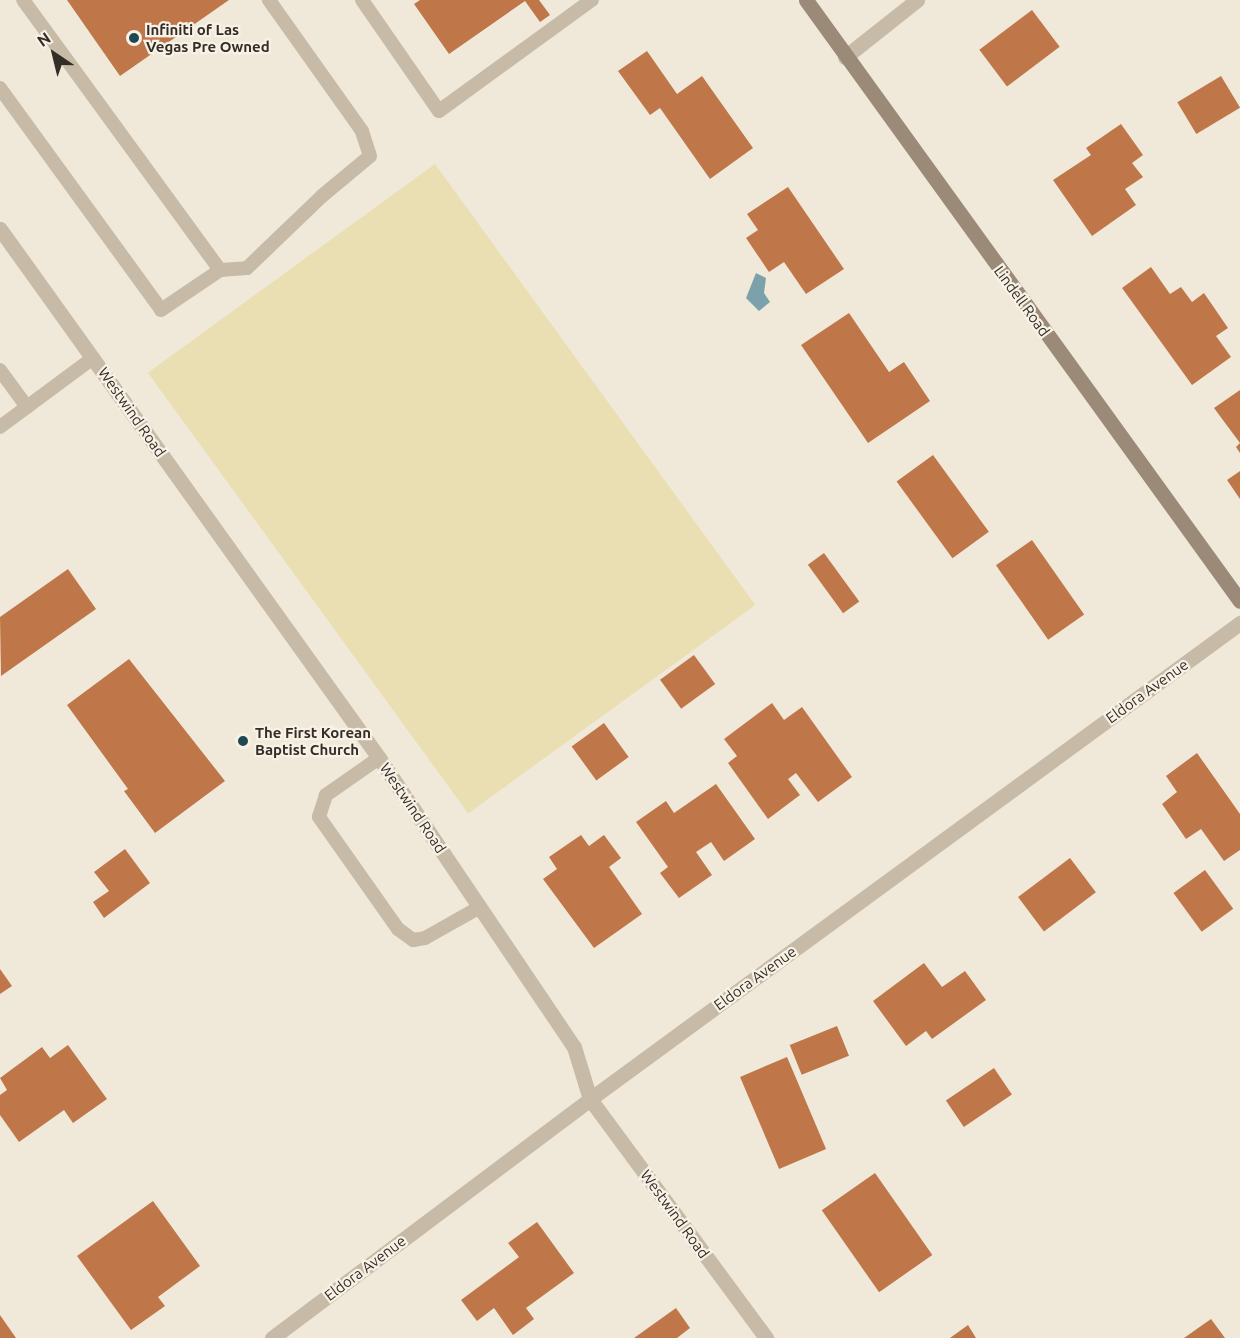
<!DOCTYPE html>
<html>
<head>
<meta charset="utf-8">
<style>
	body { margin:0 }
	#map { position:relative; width:1240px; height:1338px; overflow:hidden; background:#f0e9da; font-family:Ubuntu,sans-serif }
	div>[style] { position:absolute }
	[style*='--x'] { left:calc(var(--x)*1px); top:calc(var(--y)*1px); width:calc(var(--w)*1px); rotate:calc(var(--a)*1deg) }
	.sand>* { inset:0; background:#eadfb2; transform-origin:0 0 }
	.water>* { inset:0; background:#7ba2ab }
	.building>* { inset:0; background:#bf7749; transform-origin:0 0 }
	.lane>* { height:14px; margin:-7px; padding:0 7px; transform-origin:7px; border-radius:7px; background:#c7baa7 }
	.street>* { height:15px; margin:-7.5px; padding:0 7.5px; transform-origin:7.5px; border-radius:7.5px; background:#c7baa7 }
	.secondary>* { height:15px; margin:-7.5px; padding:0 7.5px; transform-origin:7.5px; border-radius:7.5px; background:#9b8a78 }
	.dots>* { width:16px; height:16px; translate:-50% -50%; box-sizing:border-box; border:3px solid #f8f2e6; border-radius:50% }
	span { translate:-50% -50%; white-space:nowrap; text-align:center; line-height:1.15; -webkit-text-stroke:4.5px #f8f2e6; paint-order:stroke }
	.poi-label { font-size:15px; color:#342d27; font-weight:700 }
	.left { translate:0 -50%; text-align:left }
	.street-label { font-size:15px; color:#342d27 }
	.north { position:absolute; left:24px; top:24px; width:60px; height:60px; -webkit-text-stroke:4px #f8f2e6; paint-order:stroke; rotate:325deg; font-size:16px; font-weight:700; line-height:24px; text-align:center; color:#342d27 }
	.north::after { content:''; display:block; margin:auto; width:21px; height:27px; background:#342d27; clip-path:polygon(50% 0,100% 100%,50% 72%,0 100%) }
</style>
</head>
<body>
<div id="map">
	<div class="sand">
		<div style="left:435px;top:164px;width:545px;height:355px;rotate:54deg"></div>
	</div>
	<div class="water">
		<div style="clip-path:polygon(756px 273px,766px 278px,764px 293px,770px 302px,759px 311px,746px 298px)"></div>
	</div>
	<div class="building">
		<div style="clip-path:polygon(67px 0,229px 0,120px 76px)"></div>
		<div style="clip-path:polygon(420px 0,539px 0,550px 15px,540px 22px,525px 1px,449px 54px,414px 4px)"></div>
		<div style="left:1032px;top:10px;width:46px;height:66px;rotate:53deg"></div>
		<div style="clip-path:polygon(647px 51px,677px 94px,702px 76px,753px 148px,710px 179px,660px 108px,650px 115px,618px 71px)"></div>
		<div style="left:1221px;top:76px;width:37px;height:51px;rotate:59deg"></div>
		<div style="clip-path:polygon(1121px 124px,1143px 155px,1132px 163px,1143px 177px,1125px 189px,1136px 205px,1092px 236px,1053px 180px,1091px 155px,1086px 148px)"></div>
		<div style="clip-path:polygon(788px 187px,844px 269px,806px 294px,784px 262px,769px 272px,746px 238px,758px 230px,747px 214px)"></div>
		<div style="clip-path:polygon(1151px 267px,1170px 294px,1181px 287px,1192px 302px,1204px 293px,1228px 328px,1216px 336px,1231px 357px,1192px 385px,1122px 288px)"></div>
		<div style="clip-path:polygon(849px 313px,889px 372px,904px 362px,930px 401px,868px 443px,801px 345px)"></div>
		<div style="clip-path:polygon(1240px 390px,1240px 453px,1236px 447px,1240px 443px,1214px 408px)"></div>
		<div style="left:933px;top:455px;width:95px;height:45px;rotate:54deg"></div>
		<div style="clip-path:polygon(1240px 471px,1240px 499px,1227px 480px)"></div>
		<div style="left:1032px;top:540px;width:91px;height:44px;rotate:55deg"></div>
		<div style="left:824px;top:553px;width:60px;height:20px;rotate:54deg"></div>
		<div style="clip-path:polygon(68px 569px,96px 609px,1px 676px,0 617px)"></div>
		<div style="left:694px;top:655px;width:36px;height:42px;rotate:54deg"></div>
		<div style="clip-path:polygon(129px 659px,225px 781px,155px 833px,124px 791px,128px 789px,67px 705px)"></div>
		<div style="clip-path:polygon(772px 703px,784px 720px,802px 707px,852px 777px,818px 802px,796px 773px,788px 779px,800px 795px,768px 819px,728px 763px,737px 756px,724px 739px)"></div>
		<div style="left:604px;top:723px;width:42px;height:40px;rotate:54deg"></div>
		<div style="clip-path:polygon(1197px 753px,1240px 814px,1240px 850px,1224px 861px,1201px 829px,1186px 839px,1162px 804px,1177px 792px,1166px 776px)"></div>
		<div style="clip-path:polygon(716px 784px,755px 839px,724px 861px,711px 842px,696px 852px,712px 875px,679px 898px,660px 873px,668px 867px,636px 822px,666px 801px,674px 813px)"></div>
		<div style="clip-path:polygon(581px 835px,589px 846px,604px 835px,621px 858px,609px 867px,642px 914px,594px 948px,543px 879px,557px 869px,549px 857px)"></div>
		<div style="clip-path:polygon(125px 849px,150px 883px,104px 918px,93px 902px,109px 891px,94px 872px)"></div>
		<div style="left:1070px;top:858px;width:43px;height:65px;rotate:53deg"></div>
		<div style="left:1205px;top:870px;width:48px;height:39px;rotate:54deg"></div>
		<div style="clip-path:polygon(924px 963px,942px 987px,965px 971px,986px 1000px,932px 1039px,926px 1031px,906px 1046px,873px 1001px)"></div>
		<div style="clip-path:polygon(0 969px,12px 986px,0 994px)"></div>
		<div style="left:837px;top:1026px;width:32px;height:51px;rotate:68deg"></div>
		<div style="clip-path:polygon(68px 1045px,107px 1099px,73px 1123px,64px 1110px,19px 1142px,0 1115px,0 1095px,7px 1090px,0 1078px,42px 1047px,50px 1058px)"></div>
		<div style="left:787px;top:1057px;width:100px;height:51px;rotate:67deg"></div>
		<div style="left:994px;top:1068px;width:32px;height:58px;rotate:56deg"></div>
		<div style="left:875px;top:1173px;width:100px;height:65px;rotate:55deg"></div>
		<div style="clip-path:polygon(153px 1201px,200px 1266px,158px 1297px,165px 1306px,131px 1330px,77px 1256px)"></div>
		<div style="clip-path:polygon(537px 1222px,574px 1273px,526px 1308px,534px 1319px,513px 1335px,494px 1308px,477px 1321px,461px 1300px,519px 1257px,508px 1243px)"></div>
		<div style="clip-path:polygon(676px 1308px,690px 1328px,677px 1338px,634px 1338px)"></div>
		<div style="clip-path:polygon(0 1315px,16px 1338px,0 1338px)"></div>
		<div style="clip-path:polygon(1211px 1319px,1225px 1338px,1184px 1338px)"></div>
		<div style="clip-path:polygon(968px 1325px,976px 1338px,950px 1338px)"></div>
	</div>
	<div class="lane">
		<div style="--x:362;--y:0;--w:135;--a:55.3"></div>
		<div style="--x:439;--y:111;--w:189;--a:-36"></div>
		<div style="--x:0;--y:88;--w:274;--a:54"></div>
		<div style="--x:161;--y:310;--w:71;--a:-34.1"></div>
		<div style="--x:220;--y:270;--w:334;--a:-126.1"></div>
		<div style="--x:220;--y:270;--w:27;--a:-4"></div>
		<div style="--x:247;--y:268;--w:104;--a:-43.8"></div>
		<div style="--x:322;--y:196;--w:62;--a:-39.8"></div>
		<div style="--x:370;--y:156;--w:26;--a:-108"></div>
		<div style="--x:362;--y:131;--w:161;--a:-125.4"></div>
		<div style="--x:0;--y:370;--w:46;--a:53.9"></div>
		<div style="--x:0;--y:427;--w:116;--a:-36.6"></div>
		<div style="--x:379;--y:758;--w:65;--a:145.1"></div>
		<div style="--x:326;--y:795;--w:23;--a:108"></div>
		<div style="--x:319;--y:817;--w:137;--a:54.8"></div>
		<div style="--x:398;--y:929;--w:19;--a:36"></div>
		<div style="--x:413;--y:940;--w:12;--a:-9"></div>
		<div style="--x:425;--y:938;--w:63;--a:-29.4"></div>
	</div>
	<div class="street">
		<div style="--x:845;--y:57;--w:92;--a:-38.4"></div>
		<div style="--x:0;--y:229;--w:651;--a:54.38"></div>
		<div style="--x:379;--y:758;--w:349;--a:56"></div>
		<div style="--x:574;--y:1047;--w:54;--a:72.9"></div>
		<div style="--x:590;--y:1099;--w:297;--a:53.6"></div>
		<div style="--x:272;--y:1338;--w:398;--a:-36.9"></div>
		<div style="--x:590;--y:1099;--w:806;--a:-36.22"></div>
	</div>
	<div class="secondary">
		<div style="--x:806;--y:0;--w:741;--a:54.17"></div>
	</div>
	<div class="dots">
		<div style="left:134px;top:38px;background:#1f4853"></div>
		<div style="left:243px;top:741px;background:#1f4853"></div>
	</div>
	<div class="poi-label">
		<span class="left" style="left:146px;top:38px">Infiniti of Las<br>Vegas Pre Owned</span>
		<span class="left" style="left:255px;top:741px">The First Korean<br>Baptist Church</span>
	</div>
	<div class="street-label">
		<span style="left:1022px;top:301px;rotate:54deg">Lindell Road</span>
		<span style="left:132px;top:412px;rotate:55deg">Westwind Road</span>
		<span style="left:1147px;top:691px;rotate:-36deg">Eldora Avenue</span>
		<span style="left:413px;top:808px;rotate:56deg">Westwind Road</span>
		<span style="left:755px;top:978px;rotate:-36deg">Eldora Avenue</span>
		<span style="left:675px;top:1214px;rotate:54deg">Westwind Road</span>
		<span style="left:365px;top:1268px;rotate:-37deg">Eldora Avenue</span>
	</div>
	<div class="north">N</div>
</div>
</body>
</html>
